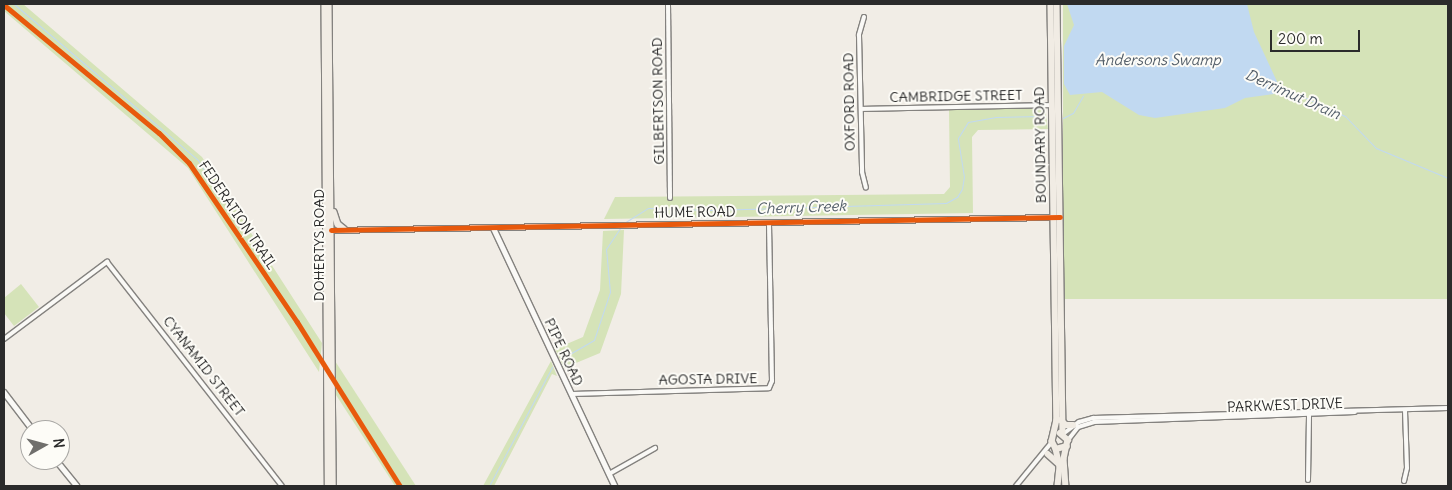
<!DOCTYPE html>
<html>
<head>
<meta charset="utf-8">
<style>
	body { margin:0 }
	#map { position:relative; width:1452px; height:490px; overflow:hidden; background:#f1ede6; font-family:Delius,sans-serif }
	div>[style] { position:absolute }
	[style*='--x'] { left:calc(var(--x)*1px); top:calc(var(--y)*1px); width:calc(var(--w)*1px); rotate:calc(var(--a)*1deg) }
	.green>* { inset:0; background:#d5e3b8; transform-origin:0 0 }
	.water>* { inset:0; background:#c1d9f1 }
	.stream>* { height:1px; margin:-0.5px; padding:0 0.5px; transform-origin:0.5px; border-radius:0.5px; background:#c1d9f1 }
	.roads { filter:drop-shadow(1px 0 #84827f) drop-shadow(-1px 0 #84827f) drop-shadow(0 1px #84827f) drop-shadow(0 -1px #84827f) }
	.minor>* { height:4px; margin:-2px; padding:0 2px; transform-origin:2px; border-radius:2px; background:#faf9f6 }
	.tertiary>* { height:4.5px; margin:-2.25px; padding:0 2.25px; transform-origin:2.25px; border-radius:2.25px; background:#faf9f6 }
	.primary>* { height:5.5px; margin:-2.75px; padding:0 2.75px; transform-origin:2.75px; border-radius:2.75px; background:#f1ece4 }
	.cycleway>* { height:5px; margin:-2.5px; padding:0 2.5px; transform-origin:2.5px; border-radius:2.5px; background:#e8590c }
	span { translate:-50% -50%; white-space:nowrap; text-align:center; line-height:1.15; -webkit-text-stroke:4px #fdfcf7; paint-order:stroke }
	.street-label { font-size:14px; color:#2b2b2b }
	.water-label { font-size:15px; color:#525d68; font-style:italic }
	.frame { position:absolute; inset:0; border:5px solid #2b2b2b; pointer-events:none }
	.north { position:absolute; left:20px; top:420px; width:50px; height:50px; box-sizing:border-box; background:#fdfcf7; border:1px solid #a9a8a5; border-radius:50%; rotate:83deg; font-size:14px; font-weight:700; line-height:20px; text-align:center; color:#2b2b2b }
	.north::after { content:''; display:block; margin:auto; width:18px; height:22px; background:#706f6c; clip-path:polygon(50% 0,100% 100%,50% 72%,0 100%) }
	.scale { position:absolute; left:1270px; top:30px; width:90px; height:22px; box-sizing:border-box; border:2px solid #2b2b2b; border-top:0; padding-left:6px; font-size:15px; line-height:18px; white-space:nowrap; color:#2b2b2b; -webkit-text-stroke:4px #fdfcf7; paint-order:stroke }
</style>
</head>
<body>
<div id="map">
	<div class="green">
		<div style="clip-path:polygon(4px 4px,23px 4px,202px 157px,322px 343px,319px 372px,188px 168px,4px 11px)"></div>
		<div style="left:1063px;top:4px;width:385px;height:295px"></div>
		<div style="clip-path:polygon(1045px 108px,1048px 129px,978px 130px,972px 137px,973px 213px,604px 219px,615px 197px,944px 194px,950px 187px,949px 110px)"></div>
		<div style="clip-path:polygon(624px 230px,621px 294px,600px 353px,564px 368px,555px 349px,583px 337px,600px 290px,603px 231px)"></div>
		<div style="clip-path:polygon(21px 284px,39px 307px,14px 326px,4px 313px,4px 298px)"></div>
		<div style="clip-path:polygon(335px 361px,348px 381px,416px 486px,395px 486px,336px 395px)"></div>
		<div style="clip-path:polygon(551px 361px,557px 376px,552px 374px,494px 486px,483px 486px)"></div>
	</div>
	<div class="water">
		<div style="clip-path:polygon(1067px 4px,1247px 4px,1254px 32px,1280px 88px,1274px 94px,1245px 98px,1225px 108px,1155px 118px,1139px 115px,1102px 92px,1070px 95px,1064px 84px,1064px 46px,1074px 25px)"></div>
	</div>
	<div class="stream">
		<div style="--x:14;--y:4;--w:241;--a:40.3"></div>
		<div style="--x:198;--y:160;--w:21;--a:59"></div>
		<div style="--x:1280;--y:86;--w:72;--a:24.8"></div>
		<div style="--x:1345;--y:116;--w:45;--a:45.9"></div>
		<div style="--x:1376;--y:148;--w:78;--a:22.6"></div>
		<div style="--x:1063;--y:118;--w:11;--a:-27"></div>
		<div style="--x:1073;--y:113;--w:20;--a:-60"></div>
		<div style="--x:624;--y:223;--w:28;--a:-32"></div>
		<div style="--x:648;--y:208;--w:62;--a:1.8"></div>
		<div style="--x:710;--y:210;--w:236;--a:-1.7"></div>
		<div style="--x:946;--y:203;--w:13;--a:-29"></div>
		<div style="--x:957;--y:197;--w:9;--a:-58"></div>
		<div style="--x:962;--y:189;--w:12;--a:-81"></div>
		<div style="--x:964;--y:177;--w:39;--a:-99"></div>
		<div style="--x:958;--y:138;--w:19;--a:-58"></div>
		<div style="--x:968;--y:122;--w:27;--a:-10"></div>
		<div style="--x:995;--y:117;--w:50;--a:-1.1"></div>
		<div style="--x:561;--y:359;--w:38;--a:-30"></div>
		<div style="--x:594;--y:340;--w:51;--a:-71.6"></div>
		<div style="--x:610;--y:292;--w:43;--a:-95.3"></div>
		<div style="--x:606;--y:249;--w:25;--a:-56"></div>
		<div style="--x:489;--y:486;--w:135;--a:-62.1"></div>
	</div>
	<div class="roads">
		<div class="minor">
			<div style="--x:668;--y:4;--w:194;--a:89.4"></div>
			<div style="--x:864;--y:17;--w:19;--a:106"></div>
			<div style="--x:859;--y:35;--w:137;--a:88.7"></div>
			<div style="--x:862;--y:172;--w:16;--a:76"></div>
			<div style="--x:861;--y:109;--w:191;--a:-1.2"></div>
			<div style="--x:4;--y:339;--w:129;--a:-36.8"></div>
			<div style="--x:107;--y:262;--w:284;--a:52"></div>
			<div style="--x:572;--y:394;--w:197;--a:-1.7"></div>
			<div style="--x:769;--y:388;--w:8;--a:-67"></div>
			<div style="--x:772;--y:381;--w:159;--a:-91.1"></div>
			<div style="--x:1063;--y:434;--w:20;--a:-37"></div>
			<div style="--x:1079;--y:422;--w:15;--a:-16"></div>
			<div style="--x:1093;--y:418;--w:355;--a:-1.6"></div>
			<div style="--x:1068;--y:440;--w:16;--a:-52"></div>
			<div style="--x:1078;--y:427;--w:17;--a:-17"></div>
			<div style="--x:1094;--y:422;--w:261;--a:-2.2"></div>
			<div style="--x:609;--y:474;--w:53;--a:-29.5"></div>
			<div style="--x:1308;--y:480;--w:67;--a:-89.1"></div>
			<div style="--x:1404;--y:481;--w:13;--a:-77"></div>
			<div style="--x:1407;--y:468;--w:58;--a:-92"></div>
			<div style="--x:1016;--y:486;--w:57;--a:-50.7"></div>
		</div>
		<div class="tertiary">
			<div style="--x:493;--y:227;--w:286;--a:64.8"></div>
			<div style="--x:331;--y:230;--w:726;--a:-1.03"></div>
			<div style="--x:4;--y:392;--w:48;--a:52.7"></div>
			<div style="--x:56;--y:460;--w:33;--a:51"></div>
		</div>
		<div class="primary">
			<div style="--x:325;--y:4;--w:482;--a:89.6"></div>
			<div style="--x:329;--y:4;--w:482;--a:89.5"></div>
			<div style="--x:1051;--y:4;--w:416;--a:89.2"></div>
			<div style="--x:1057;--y:420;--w:22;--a:103"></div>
			<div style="--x:1052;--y:441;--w:9;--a:63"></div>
			<div style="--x:1056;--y:449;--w:11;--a:-15"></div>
			<div style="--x:1057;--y:4;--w:430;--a:89.2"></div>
			<div style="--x:334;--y:212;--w:13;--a:72"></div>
			<div style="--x:338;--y:224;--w:8;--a:40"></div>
			<div style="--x:1061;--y:420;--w:7;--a:45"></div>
			<div style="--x:1066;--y:425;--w:7;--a:0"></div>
			<div style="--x:1060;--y:433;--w:11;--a:41"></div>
			<div style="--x:1068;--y:440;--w:19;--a:102"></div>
			<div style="--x:1064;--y:459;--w:27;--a:86"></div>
			<div style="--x:1056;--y:449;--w:18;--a:77"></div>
			<div style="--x:1060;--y:467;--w:19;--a:96"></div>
			<div style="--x:1048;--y:454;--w:13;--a:42"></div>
		</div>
	</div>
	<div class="cycleway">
		<div style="--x:4;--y:5;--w:201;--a:39.6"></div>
		<div style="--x:159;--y:133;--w:42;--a:45"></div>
		<div style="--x:189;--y:163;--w:192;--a:55.8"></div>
		<div style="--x:297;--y:322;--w:194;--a:57.9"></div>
		<div style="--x:331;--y:230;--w:729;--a:-1.02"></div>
	</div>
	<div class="street-label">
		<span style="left:956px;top:96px;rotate:-1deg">CAMBRIDGE STREET</span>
		<span style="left:658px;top:101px;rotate:-91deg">GILBERTSON ROAD</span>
		<span style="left:849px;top:102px;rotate:-91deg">OXFORD ROAD</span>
		<span style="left:1040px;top:145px;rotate:-91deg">BOUNDARY ROAD</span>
		<span style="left:695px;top:212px;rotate:-1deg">HUME ROAD</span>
		<span style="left:238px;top:215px;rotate:56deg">FEDERATION TRAIL</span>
		<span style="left:319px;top:245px;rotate:-90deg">DOHERTYS ROAD</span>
		<span style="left:564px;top:352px;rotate:65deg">PIPE ROAD</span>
		<span style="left:204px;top:366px;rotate:52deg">CYANAMID STREET</span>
		<span style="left:708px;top:379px;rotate:-1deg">AGOSTA DRIVE</span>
		<span style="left:1285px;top:405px;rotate:-2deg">PARKWEST DRIVE</span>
	</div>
	<div class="water-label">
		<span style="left:1158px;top:60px">Andersons Swamp</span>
		<span style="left:1293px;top:94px;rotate:24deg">Derrimut Drain</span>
		<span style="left:801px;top:207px;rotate:-2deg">Cherry Creek</span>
	</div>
	<div class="frame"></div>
	<div class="north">N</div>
	<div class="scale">200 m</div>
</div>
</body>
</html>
